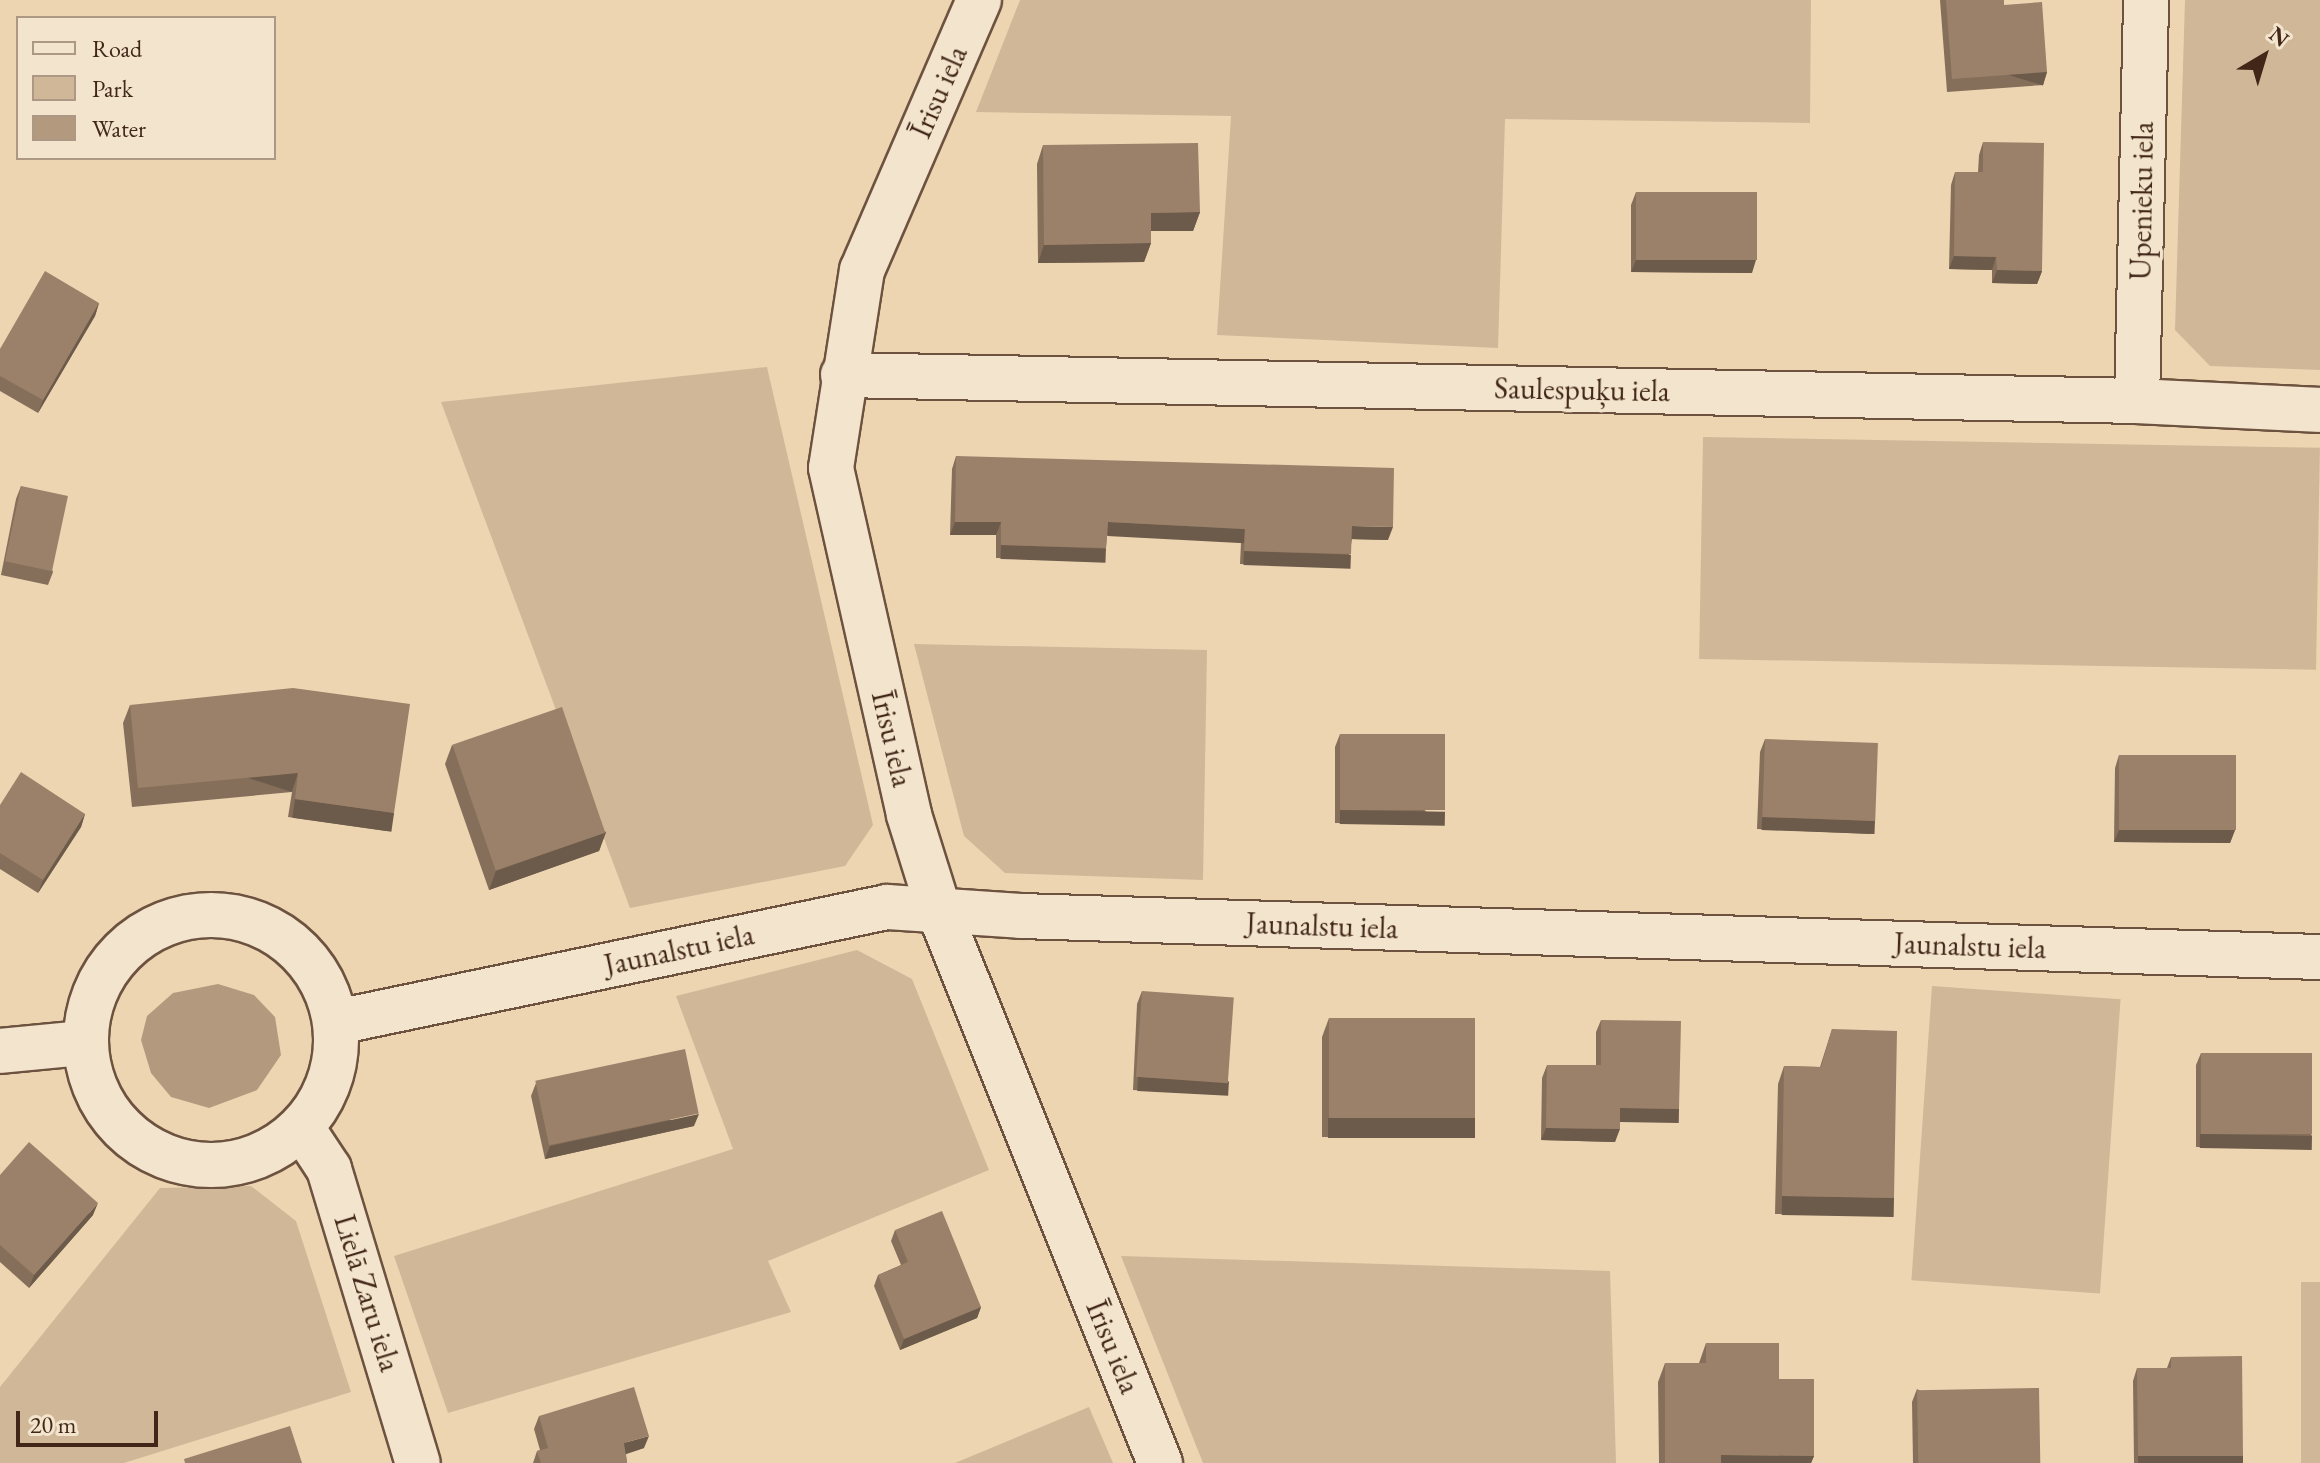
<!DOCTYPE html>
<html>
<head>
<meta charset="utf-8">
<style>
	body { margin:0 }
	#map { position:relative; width:2320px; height:1463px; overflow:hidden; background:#edd5b2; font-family:"EB Garamond",serif }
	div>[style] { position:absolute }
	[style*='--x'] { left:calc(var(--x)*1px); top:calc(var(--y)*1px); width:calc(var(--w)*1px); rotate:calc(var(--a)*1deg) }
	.green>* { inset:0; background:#d0b798; transform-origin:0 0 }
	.water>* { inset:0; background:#b39a7e }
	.roads { filter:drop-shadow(2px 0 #6d523f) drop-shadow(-2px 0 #6d523f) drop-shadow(0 2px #6d523f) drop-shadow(0 -2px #6d523f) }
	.minor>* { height:44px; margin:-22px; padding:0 22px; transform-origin:22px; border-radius:22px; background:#f3e4cd }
	.minor>.ring { margin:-22px; padding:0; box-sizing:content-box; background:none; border:44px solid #f3e4cd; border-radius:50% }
	.wall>* { inset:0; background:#856f5a }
	.shaded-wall>* { inset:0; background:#6c5a4a; transform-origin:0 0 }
	.building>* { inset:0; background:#9b8169; transform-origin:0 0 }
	span { translate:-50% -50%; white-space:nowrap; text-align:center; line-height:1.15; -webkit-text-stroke:7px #f3e4cd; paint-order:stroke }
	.street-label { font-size:30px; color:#422719 }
	.legend { position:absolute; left:16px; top:16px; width:260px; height:144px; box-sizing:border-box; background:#f3e4cd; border:2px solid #ac9885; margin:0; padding:10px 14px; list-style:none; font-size:24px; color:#422719 }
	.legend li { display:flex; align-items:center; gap:16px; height:40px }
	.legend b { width:40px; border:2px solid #ac9885 }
	.north { position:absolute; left:2224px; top:16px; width:80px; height:80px; -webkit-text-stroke:6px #f3e4cd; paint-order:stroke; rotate:38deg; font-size:22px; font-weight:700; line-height:32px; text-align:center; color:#422719 }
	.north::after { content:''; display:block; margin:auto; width:28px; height:36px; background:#422719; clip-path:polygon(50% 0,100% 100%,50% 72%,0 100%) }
	.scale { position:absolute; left:16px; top:1411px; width:142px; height:36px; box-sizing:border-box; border:4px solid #422719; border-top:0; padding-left:10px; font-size:24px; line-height:28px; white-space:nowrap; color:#422719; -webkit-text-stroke:6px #f3e4cd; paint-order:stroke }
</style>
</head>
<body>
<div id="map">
	<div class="green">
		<div style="clip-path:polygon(1020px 0,1811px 0,1810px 123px,1505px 119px,1498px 348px,1217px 335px,1231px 116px,976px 112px)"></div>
		<div style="clip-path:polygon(2185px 0,2320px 0,2320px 370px,2210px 366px,2175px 330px)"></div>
		<div style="clip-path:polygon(767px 367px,873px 825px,845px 866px,630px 908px,441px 402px)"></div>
		<div style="left:1703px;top:437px;width:617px;height:222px;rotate:1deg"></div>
		<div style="clip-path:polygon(914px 644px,1207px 650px,1203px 880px,1005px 873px,964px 836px)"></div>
		<div style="clip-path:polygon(857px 950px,912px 979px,989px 1170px,768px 1261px,791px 1312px,448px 1413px,394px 1256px,733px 1149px,676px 996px)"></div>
		<div style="left:1932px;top:986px;width:189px;height:295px;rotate:4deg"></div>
		<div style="clip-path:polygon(251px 1186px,296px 1221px,351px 1392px,124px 1463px,0 1463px,0 1387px,160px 1188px)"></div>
		<div style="clip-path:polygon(1121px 1256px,1610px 1271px,1616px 1463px,1203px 1463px)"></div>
		<div style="left:2301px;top:1282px;width:19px;height:181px"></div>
		<div style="clip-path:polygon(1089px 1407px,1113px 1463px,955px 1463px)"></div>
	</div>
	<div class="water">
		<div style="clip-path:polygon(218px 984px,254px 995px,275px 1017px,281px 1055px,257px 1090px,209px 1108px,171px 1097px,151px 1073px,141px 1040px,147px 1016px,173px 993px)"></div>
	</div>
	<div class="roads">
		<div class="minor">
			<div style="--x:979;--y:0;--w:294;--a:113.4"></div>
			<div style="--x:862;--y:270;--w:200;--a:98.9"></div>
			<div style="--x:831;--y:468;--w:356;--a:77.3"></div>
			<div style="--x:909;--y:815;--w:101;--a:72.6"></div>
			<div style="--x:939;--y:911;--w:595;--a:68.18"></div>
			<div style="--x:843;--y:375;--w:1294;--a:1.15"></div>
			<div style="--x:2137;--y:401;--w:183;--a:2.8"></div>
			<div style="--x:2137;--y:401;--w:401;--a:-88.7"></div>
			<div class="ring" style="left:86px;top:915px;width:206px;height:206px"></div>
			<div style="--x:337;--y:1022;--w:562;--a:-11.81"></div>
			<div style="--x:887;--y:907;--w:134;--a:3.8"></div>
			<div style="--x:1021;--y:916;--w:1300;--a:1.81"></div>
			<div style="--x:0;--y:1051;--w:83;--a:-5.5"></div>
			<div style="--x:302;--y:1128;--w:49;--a:56.6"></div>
			<div style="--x:329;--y:1169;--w:307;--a:73.2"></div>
		</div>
	</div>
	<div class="wall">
		<div style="clip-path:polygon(1940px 0,2004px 0,2004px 5px,2047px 72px,2043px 85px,1947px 92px)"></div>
		<div style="clip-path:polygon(1983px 142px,2042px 271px,2037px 284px,1992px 283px,1992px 270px,1949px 269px,1951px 185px,1955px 172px,1978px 172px,1979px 155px)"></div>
		<div style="clip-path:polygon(1043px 145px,1200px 212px,1193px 231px,1151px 231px,1151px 243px,1144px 262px,1038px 263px,1037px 164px)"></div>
		<div style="clip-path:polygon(1636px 192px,1752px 273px,1631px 272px,1631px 205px)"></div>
		<div style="clip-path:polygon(99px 303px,95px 316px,38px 413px,0 391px,0 349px)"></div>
		<div style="clip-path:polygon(956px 456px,1388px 540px,1352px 539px,1347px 567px,1240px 564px,1241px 542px,1107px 535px,1106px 548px,1102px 561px,996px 558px,996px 535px,950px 535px,952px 469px)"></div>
		<div style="clip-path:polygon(21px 486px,53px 572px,48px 585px,1px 575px,16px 499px)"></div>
		<div style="clip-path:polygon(130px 705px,394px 813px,387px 831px,288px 817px,292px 792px,132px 807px,123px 723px)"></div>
		<div style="clip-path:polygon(1340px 734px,1440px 824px,1335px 823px,1335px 747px)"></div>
		<div style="clip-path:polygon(1765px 739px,1875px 821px,1871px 834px,1757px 829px,1760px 752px)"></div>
		<div style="clip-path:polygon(452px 745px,606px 832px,599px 851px,489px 890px,445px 764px)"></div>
		<div style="clip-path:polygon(2119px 755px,2235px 830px,2230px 843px,2114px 842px,2115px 768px)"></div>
		<div style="clip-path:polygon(0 805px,85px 814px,81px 827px,38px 893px,0 869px)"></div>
		<div style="clip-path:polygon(1142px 991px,1229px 1082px,1225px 1095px,1133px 1090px,1137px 1004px)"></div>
		<div style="clip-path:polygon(1329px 1018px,1468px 1138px,1322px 1137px,1322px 1037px)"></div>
		<div style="clip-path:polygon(1601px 1020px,1679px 1109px,1675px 1122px,1620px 1121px,1615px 1142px,1541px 1140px,1542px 1078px,1547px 1065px,1596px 1065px,1596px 1032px)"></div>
		<div style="clip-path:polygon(1832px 1029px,1894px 1198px,1887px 1216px,1775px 1214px,1778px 1084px,1784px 1066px,1820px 1067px)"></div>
		<div style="clip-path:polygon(2201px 1053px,2312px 1135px,2307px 1148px,2196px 1147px,2196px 1065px)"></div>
		<div style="clip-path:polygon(536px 1083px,694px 1126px,545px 1159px,531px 1096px)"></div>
		<div style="clip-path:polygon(0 1175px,93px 1215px,29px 1288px,0 1262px)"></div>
		<div style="clip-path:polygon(895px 1230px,981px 1307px,977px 1318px,900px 1350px,874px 1286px,878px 1275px,901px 1265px,891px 1241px)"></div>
		<div style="clip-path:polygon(1706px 1343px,1779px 1379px,1814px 1456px,1811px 1463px,1659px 1463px,1658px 1382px,1665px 1363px,1699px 1363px)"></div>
		<div style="clip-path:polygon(2171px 1357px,2241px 1463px,2134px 1463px,2133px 1381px,2137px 1368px,2167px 1368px)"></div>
		<div style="clip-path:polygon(1917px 1389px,2040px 1463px,1913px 1463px,1912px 1402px)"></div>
		<div style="clip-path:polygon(539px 1416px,644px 1448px,626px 1454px,627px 1463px,533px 1463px,537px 1451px,540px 1450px,534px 1429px)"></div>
	</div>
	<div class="shaded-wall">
		<div style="left:2047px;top:72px;width:14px;height:95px;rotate:107deg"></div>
		<div style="clip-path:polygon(1200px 212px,1193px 231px,1144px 231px,1151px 213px)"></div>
		<div style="clip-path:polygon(1151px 243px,1144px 262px,1038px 263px,1044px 245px)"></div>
		<div style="clip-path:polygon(1954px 256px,1996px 257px,1992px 270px,1949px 269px)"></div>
		<div style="clip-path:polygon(1636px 260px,1756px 260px,1752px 273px,1631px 272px)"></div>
		<div style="clip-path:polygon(1997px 270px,2042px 271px,2037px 284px,1992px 283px)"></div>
		<div style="clip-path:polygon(99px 303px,95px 316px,38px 413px,43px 400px)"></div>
		<div style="clip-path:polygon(955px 522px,1001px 522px,996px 535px,950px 535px)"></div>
		<div style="left:1108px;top:522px;width:137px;height:14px;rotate:3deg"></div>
		<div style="clip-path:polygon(1352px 526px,1393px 527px,1388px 540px,1347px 539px)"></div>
		<div style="left:1001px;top:545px;width:105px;height:14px;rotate:2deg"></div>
		<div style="left:1244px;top:551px;width:107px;height:14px;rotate:2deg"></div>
		<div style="left:298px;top:773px;width:20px;height:161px;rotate:108deg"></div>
		<div style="left:295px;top:799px;width:100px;height:19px;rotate:8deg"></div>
		<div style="left:1340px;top:810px;width:105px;height:14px;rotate:1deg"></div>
		<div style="clip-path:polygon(85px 814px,81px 827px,38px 893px,43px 880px)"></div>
		<div style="left:1762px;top:817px;width:113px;height:13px;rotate:2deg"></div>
		<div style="clip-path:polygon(2119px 830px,2235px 830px,2230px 843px,2114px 842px)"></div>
		<div style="clip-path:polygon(606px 832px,599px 851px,489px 890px,496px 871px)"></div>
		<div style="left:1138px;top:1077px;width:91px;height:14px;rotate:3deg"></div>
		<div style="left:1620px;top:1108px;width:59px;height:14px;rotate:1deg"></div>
		<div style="clip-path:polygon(699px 1114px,694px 1126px,545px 1159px,550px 1146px)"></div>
		<div style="left:1328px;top:1118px;width:147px;height:20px"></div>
		<div style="clip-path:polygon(1546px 1128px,1620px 1129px,1615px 1142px,1541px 1140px)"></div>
		<div style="left:2200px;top:1134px;width:112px;height:14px;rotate:1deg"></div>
		<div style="left:1782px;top:1196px;width:112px;height:19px;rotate:1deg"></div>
		<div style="clip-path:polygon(98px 1203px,93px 1215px,29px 1288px,34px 1275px)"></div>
		<div style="clip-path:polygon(981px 1307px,977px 1318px,900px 1350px,904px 1339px)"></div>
		<div style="clip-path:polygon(649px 1436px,644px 1448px,620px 1456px,624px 1443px)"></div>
		<div style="clip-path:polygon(1721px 1455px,1814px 1456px,1811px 1463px,1718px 1463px)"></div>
		<div style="left:2138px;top:1456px;width:105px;height:7px"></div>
	</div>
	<div class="building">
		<div style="clip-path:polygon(1946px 0,2004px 0,2004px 5px,2042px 2px,2047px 72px,1952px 79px)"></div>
		<div style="clip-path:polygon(1983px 142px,2044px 143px,2042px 271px,1997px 270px,1996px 257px,1954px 256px,1955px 172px,1983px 172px)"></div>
		<div style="clip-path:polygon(1198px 143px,1200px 212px,1151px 213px,1151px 243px,1044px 245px,1043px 145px)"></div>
		<div style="left:1636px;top:192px;width:121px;height:68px"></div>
		<div style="clip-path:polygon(45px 271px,99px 303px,43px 400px,0 376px,0 349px)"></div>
		<div style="clip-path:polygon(956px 456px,1394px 468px,1393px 527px,1352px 526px,1351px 554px,1244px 551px,1245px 529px,1108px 522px,1106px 548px,1001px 545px,1001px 522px,955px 522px)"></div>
		<div style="left:21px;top:486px;width:48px;height:77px;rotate:12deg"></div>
		<div style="clip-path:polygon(293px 688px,410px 704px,394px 813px,295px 799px,298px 773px,138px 788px,130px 705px)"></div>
		<div style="left:562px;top:707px;width:133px;height:116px;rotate:71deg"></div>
		<div style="left:1340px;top:734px;width:105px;height:76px"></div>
		<div style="left:1765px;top:739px;width:113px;height:78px;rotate:2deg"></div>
		<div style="left:2119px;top:755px;width:117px;height:75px"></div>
		<div style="clip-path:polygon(21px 772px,85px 814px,43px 880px,0 853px,0 805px)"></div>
		<div style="left:1142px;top:991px;width:92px;height:86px;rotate:4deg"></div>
		<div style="left:1329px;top:1018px;width:146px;height:100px"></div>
		<div style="clip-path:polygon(1601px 1020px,1681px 1021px,1679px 1109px,1620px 1108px,1620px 1129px,1546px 1128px,1547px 1065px,1601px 1065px)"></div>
		<div style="clip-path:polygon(1832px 1029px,1897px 1031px,1894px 1198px,1782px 1196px,1784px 1066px,1821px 1067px)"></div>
		<div style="left:685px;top:1049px;width:66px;height:153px;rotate:78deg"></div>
		<div style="left:2201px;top:1053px;width:111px;height:81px"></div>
		<div style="clip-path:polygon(29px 1142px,98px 1203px,34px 1275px,0 1245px,0 1175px)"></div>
		<div style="clip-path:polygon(942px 1211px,981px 1307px,904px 1339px,878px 1275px,908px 1262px,895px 1230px)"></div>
		<div style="clip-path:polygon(1706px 1343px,1779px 1343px,1779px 1379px,1814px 1379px,1814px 1456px,1721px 1455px,1721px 1463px,1665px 1463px,1665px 1363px,1706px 1363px)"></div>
		<div style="clip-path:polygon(2242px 1356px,2243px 1456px,2138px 1456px,2137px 1368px,2171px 1368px,2171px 1357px)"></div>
		<div style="clip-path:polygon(634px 1387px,649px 1436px,624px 1443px,627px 1463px,541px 1463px,537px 1451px,548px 1448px,539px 1416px)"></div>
		<div style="left:2039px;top:1388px;width:75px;height:122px;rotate:89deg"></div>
		<div style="clip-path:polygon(290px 1426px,302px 1463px,185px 1463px,184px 1459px)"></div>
	</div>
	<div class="street-label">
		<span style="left:939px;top:92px;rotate:-66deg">Īrisu iela</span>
		<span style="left:2142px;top:201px;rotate:-89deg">Upenieku iela</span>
		<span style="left:1582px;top:390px;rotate:1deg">Saulespuķu iela</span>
		<span style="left:892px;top:739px;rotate:77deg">Īrisu iela</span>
		<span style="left:1322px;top:926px;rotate:2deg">Jaunalstu iela</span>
		<span style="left:1970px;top:946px;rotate:2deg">Jaunalstu iela</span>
		<span style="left:679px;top:950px;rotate:-12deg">Jaunalstu iela</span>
		<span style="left:367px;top:1293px;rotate:73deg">Lielā Zaru iela</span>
		<span style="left:1113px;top:1347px;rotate:68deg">Īrisu iela</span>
	</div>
	<ul class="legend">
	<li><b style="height:10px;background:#f3e4cd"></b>Road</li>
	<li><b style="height:22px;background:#d0b798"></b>Park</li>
	<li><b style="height:22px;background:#b39a7e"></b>Water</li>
	</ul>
	<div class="north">N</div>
	<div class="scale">20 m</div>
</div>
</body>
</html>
